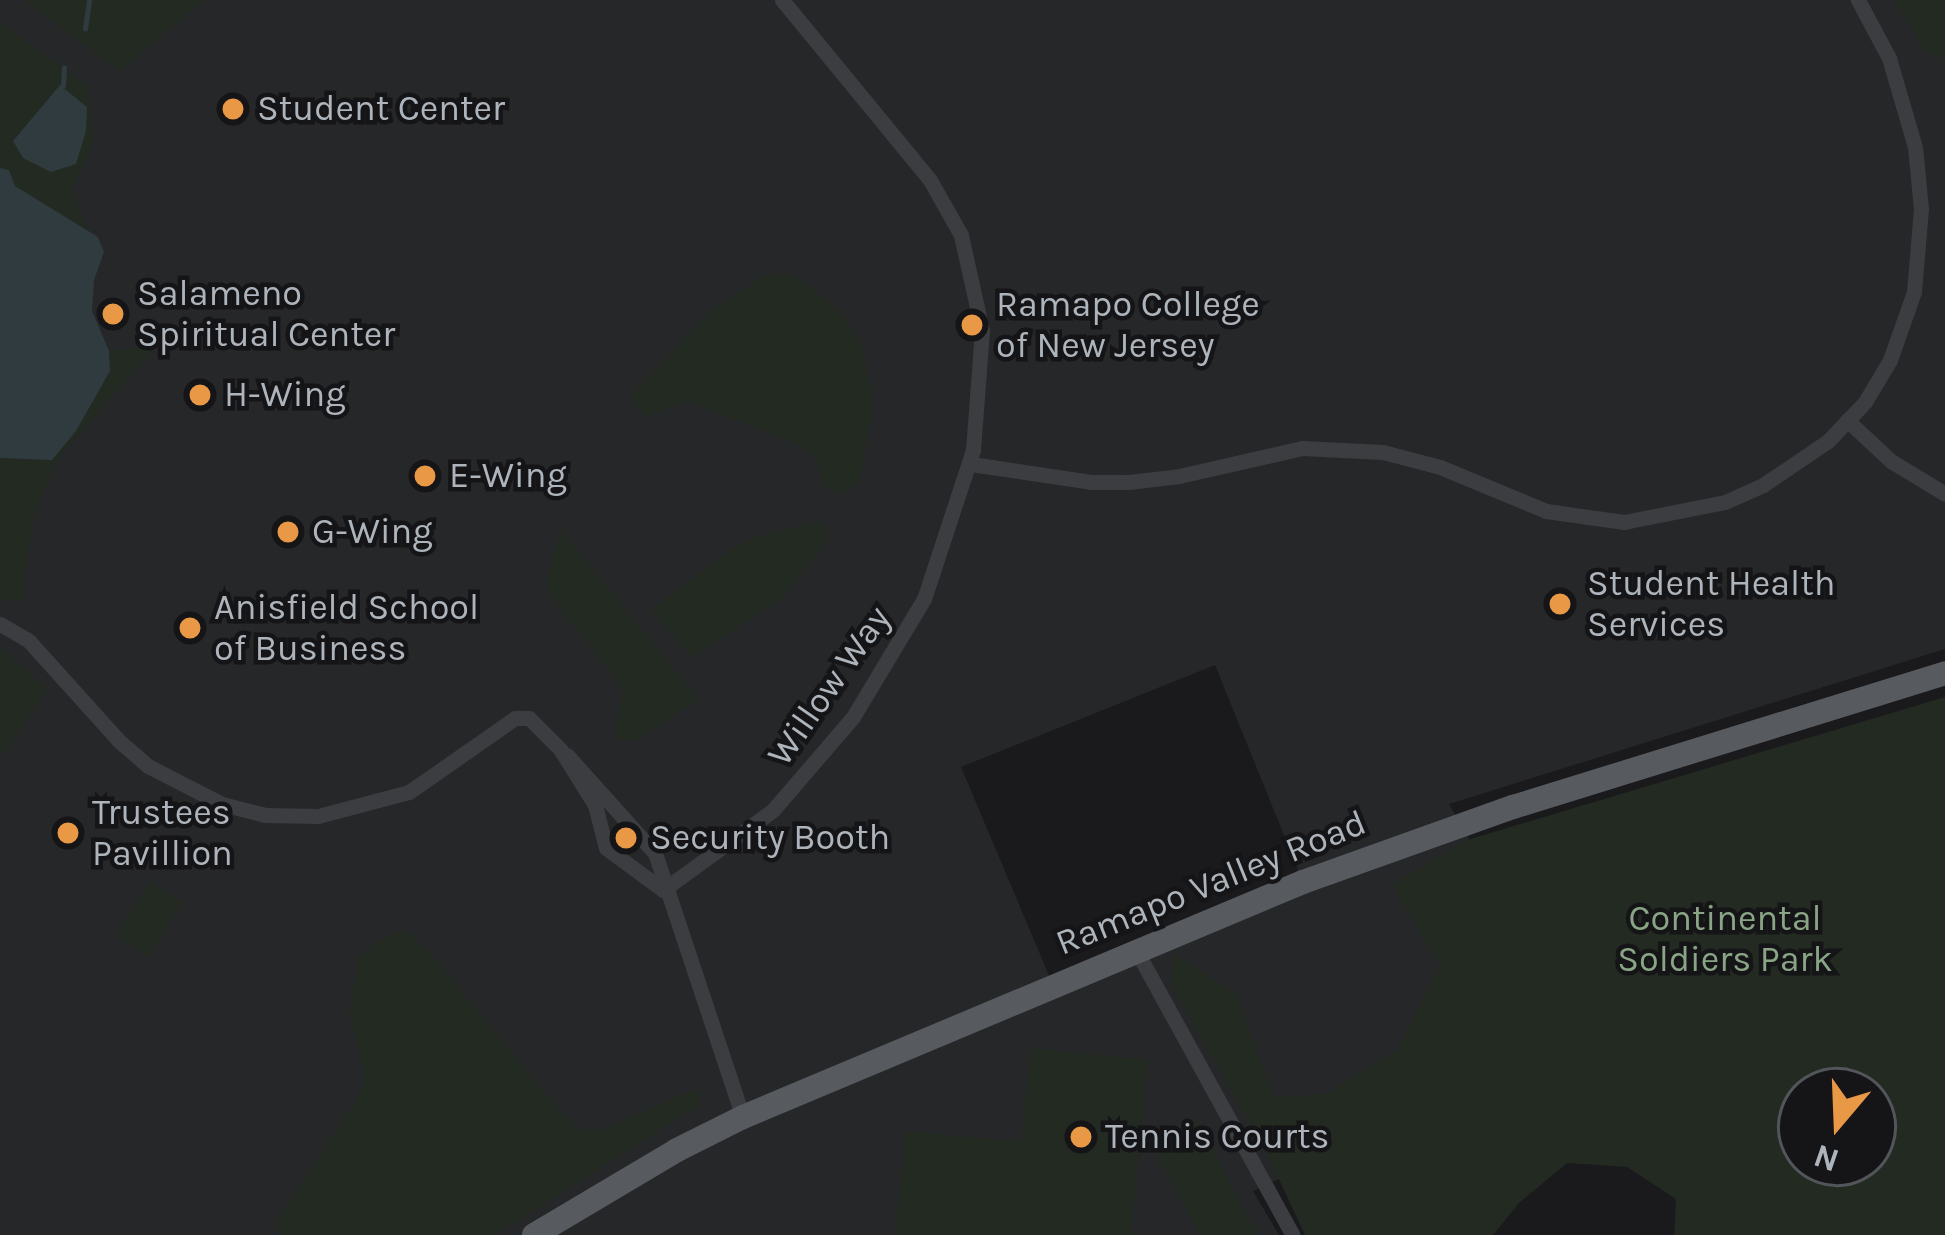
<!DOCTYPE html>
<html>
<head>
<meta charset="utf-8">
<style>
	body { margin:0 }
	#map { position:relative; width:1945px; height:1235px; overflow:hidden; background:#1a1a1c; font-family:Karla,sans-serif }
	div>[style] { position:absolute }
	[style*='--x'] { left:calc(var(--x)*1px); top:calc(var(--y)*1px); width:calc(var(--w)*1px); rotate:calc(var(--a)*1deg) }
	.built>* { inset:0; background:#262729 }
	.green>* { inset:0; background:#222a22; transform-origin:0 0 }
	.water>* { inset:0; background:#303b40 }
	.stream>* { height:4.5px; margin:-2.25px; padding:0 2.25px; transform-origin:2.25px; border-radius:2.25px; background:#303b40 }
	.street>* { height:15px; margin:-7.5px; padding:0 7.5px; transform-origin:7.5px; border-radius:7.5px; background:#3b3d41 }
	.primary>* { height:24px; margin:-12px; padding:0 12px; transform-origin:12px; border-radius:12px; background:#575b60 }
	.dots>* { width:33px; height:33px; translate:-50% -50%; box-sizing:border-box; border:6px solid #151517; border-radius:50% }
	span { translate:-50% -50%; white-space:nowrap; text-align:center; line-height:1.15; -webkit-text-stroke:9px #151517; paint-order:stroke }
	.poi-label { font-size:36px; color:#adb4bb }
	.left { translate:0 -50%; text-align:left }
	.street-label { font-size:36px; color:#adb4bb }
	.park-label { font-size:36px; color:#89a586 }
	.north { position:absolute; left:1777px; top:1067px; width:120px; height:120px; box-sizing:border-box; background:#151517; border:3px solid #525559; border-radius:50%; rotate:199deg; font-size:33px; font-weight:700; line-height:48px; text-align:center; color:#adb4bb }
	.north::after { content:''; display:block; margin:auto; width:42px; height:54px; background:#e99946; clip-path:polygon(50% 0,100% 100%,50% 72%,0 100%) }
</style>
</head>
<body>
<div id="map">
	<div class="built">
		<div style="clip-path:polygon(evenodd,0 0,1945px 0,1945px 649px,1449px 804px,1584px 1037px,1253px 1191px,1279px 1235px,0 1235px,0 0,1215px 665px,1303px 882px,1053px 985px,961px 767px,1215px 665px)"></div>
	</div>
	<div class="green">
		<div style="clip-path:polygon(25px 0,204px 0,120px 71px)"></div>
		<div style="clip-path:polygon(1894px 0,1945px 0,1945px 57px,1926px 52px)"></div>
		<div style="clip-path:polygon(0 22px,88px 86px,93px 144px,72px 190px,88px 232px,15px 186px,9px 170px,0 168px)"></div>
		<div style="clip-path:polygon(767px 274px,794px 276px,823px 297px,846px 318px,863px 349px,872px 399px,870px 424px,860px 480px,843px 495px,823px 485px,815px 457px,803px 446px,697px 405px,684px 402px,647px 417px,633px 402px,634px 392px,713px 309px)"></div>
		<div style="clip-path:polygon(138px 348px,153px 350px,57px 459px,33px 519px,22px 600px,0 600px,0 458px,26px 461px,76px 431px,110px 371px,109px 351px)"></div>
		<div style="clip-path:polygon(819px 522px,827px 526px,826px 543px,780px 600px,692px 657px,651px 610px,735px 547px,759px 536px)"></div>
		<div style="clip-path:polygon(561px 530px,698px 699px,638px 740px,620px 741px,615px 735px,623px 688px,550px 595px,546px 582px)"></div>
		<div style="clip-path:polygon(0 648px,48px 689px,0 758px)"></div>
		<div style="clip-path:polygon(evenodd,1945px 697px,1945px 1235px,1674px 1235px,1676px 1199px,1627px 1167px,1567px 1163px,1519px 1203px,1493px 1235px,1305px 1235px,1266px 1152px,1170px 982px,1174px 954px,1236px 994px,1274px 1097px,1326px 1094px,1398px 1049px,1440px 966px,1392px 885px,1467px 840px,1945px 697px,1801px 1091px,1873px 1091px,1873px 1163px,1801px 1163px,1801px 1091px)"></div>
		<div style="left:150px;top:882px;width:38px;height:64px;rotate:32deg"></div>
		<div style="clip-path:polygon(399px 931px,411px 934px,427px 949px,561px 1113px,582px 1130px,602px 1130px,691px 1091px,699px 1092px,699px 1105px,495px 1235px,283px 1235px,274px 1225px,362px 1091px,364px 1072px,349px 1013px,358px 960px,375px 943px)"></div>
		<div style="clip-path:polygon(1031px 1048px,1148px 1060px,1131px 1235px,895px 1235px,906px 1131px,1021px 1142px)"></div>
		<div style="clip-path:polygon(1197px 1121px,1258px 1235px,1200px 1235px,1149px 1141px)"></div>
	</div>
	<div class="water">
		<div style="clip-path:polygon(60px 85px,87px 107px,86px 131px,76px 164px,51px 172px,23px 158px,13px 141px)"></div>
		<div style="clip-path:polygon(0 168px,9px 170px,15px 186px,98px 237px,104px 252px,94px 280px,92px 311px,109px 351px,110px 371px,76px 431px,52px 460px,0 458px)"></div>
	</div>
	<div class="stream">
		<div style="--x:85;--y:29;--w:29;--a:-82"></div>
		<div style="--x:63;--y:86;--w:18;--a:-87"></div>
	</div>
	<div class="street">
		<div style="--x:1847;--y:420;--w:60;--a:43"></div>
		<div style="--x:1891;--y:461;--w:63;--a:31.4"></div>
		<div style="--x:971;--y:464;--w:121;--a:8.5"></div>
		<div style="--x:1091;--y:482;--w:38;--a:0"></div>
		<div style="--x:1129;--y:482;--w:50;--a:-6.8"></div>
		<div style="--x:1179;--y:476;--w:126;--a:-12.8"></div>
		<div style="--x:1302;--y:448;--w:81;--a:2.8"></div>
		<div style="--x:1383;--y:452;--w:59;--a:14.7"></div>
		<div style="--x:1440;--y:467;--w:115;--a:22.5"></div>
		<div style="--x:1546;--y:511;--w:79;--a:8"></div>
		<div style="--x:1624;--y:522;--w:103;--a:-11.2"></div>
		<div style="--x:1725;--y:502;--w:42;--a:-24.1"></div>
		<div style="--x:1763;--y:485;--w:78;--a:-34.1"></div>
		<div style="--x:1828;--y:441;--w:54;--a:-46.5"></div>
		<div style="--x:1865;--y:402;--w:49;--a:-59.2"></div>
		<div style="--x:1890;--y:360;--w:72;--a:-70.6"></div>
		<div style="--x:1914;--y:292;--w:83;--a:-85.2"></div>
		<div style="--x:1921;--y:209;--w:62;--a:-95.5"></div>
		<div style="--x:1915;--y:147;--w:93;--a:-106.3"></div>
		<div style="--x:1889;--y:58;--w:66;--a:-118.1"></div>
		<div style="--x:0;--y:624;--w:34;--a:30"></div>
		<div style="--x:29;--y:641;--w:133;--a:48"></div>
		<div style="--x:118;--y:740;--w:40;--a:41"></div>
		<div style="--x:148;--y:766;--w:83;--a:27.2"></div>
		<div style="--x:222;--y:804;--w:44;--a:14.3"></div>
		<div style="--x:265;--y:815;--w:53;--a:1.1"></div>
		<div style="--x:318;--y:816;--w:94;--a:-14.8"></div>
		<div style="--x:409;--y:792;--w:129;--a:-34.9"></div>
		<div style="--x:515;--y:718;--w:14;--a:0"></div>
		<div style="--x:529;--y:718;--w:44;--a:45"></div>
		<div style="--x:560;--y:749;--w:66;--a:58"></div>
		<div style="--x:595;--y:805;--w:44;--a:75.7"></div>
		<div style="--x:606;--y:848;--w:71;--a:36.4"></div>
		<div style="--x:567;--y:755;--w:132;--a:48.1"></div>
		<div style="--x:655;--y:853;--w:278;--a:71.6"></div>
		<div style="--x:663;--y:890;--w:136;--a:-36"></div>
		<div style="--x:773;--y:810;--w:123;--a:-49.3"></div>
		<div style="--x:853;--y:717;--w:138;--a:-59"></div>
		<div style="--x:924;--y:599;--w:157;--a:-71.8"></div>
		<div style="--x:973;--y:450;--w:120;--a:-85.7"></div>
		<div style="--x:982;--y:330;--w:97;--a:-102.5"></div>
		<div style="--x:961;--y:235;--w:63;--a:-119.4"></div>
		<div style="--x:930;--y:180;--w:233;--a:-129.4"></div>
		<div style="--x:1136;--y:950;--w:325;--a:61.2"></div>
	</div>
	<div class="primary">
		<div style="--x:534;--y:1235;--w:166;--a:-30.7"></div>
		<div style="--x:677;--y:1150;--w:74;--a:-26.6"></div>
		<div style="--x:743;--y:1117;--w:607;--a:-22.77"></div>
		<div style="--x:1303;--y:882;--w:223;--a:-19.7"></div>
		<div style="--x:1513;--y:807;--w:452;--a:-17.2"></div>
	</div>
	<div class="dots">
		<div style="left:233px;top:109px;background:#e99946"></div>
		<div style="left:113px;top:314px;background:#e99946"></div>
		<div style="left:972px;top:325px;background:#e99946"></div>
		<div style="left:200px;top:395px;background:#e99946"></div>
		<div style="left:425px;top:476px;background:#e99946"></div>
		<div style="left:288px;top:532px;background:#e99946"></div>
		<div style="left:1560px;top:604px;background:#e99946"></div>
		<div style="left:190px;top:628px;background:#e99946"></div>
		<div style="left:68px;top:833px;background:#e99946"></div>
		<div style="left:626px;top:838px;background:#e99946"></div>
		<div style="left:1081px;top:1137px;background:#e99946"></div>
	</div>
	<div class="poi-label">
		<span class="left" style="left:257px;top:109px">Student Center</span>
		<span class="left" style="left:137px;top:314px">Salameno<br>Spiritual Center</span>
		<span class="left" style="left:996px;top:325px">Ramapo College<br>of New Jersey</span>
		<span class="left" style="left:224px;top:395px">H-Wing</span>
		<span class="left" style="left:449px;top:476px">E-Wing</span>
		<span class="left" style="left:312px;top:532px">G-Wing</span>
		<span class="left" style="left:1587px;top:604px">Student Health<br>Services</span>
		<span class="left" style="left:214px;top:628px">Anisfield School<br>of Business</span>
		<span class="left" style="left:92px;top:833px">Trustees<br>Pavillion</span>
		<span class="left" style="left:650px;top:838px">Security Booth</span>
		<span class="left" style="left:1105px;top:1137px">Tennis Courts</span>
	</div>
	<div class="street-label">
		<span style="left:829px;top:686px;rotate:-55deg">Willow Way</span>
		<span style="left:1211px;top:883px;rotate:-22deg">Ramapo Valley Road</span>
	</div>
	<div class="park-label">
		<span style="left:1725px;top:939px">Continental<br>Soldiers Park</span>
	</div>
	<div class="north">N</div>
</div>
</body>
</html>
